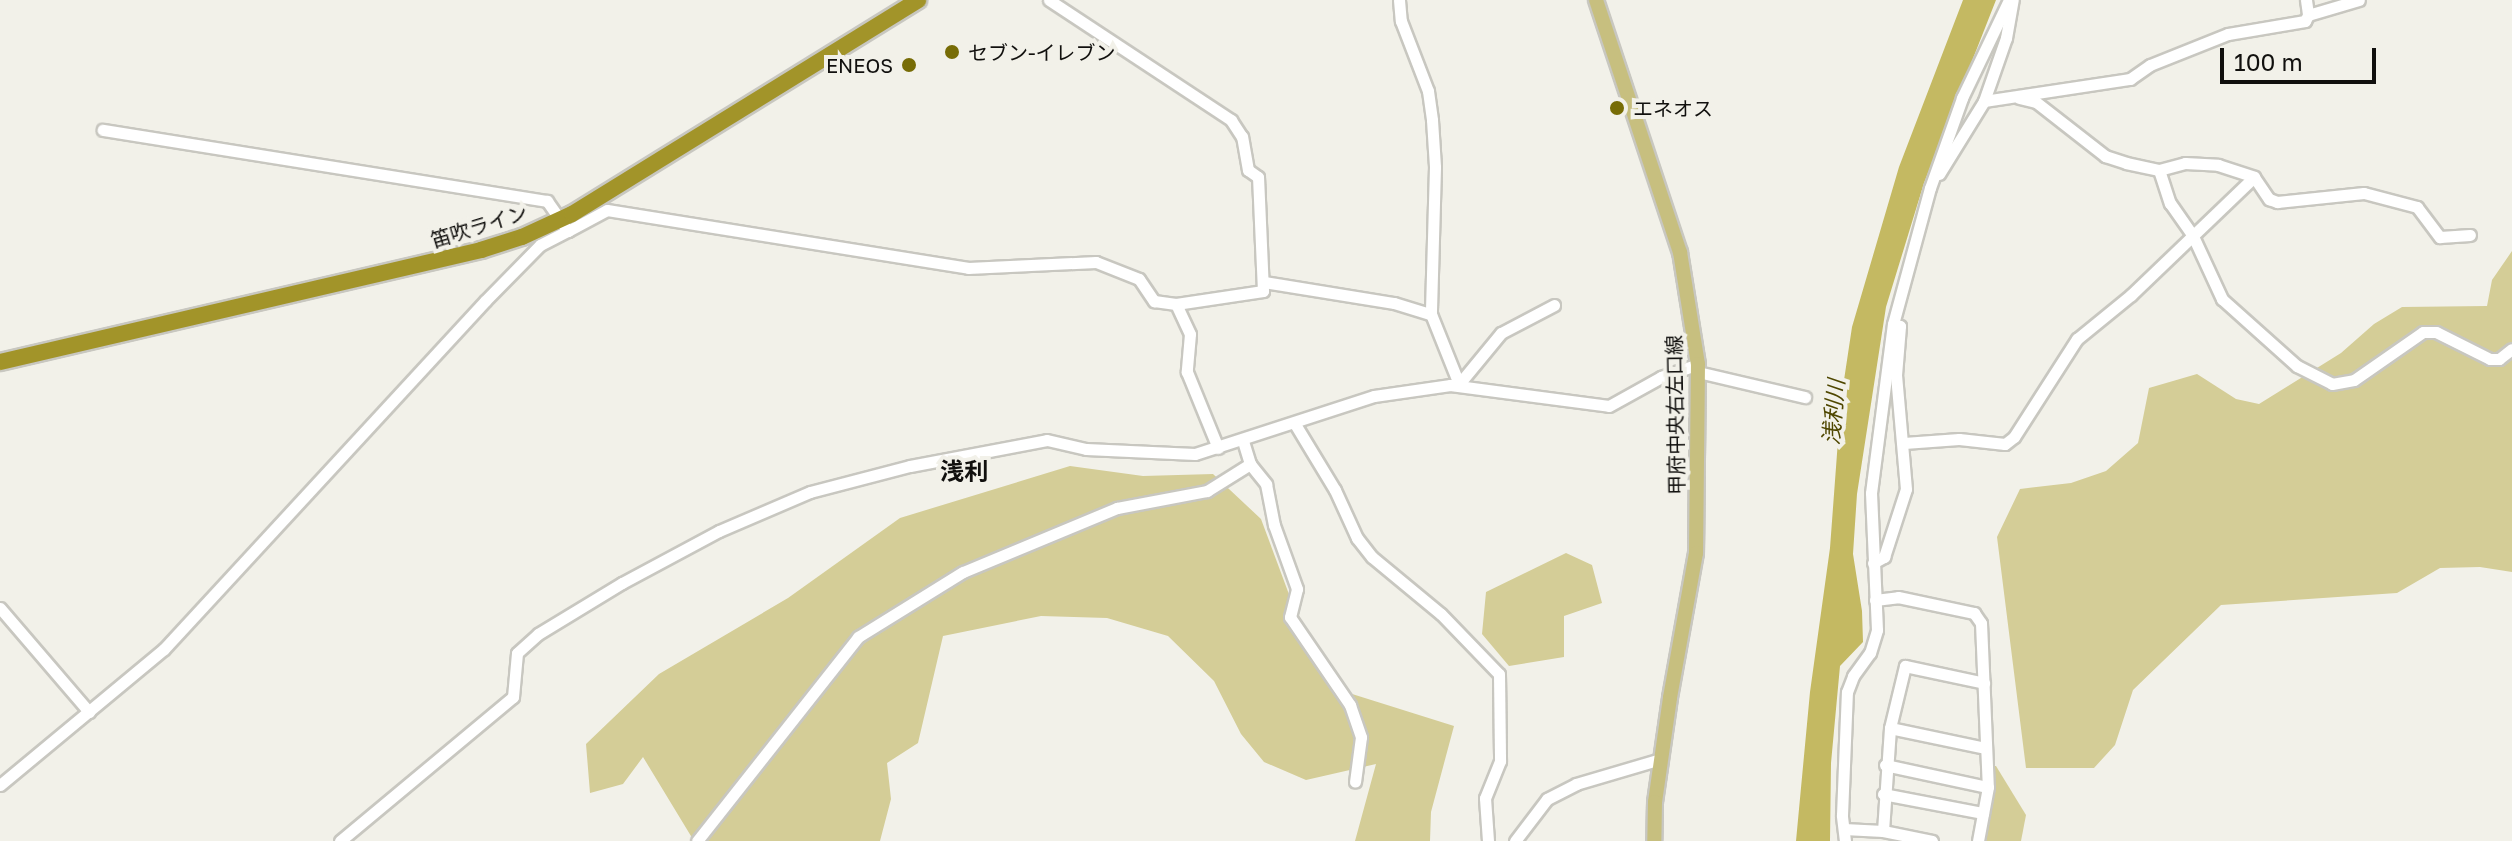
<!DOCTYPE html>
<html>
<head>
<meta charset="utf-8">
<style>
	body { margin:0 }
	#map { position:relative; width:2512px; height:841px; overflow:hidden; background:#f2f1e9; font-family:"Golos Text","Noto Sans JP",sans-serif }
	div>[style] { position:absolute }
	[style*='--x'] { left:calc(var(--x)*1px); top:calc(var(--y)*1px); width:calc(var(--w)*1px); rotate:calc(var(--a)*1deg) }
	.green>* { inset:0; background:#d4cd97 }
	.water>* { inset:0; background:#c4b962 }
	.roads { filter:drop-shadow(2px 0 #c8c7c0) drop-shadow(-2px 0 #c8c7c0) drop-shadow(0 2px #c8c7c0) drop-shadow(0 -2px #c8c7c0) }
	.minor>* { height:11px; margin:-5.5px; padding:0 5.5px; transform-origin:5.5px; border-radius:5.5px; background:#fff }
	.major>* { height:14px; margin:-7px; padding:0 7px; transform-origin:7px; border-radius:7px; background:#c7bf7f }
	.highway>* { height:16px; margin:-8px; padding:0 8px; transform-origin:8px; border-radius:8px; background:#a29429 }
	.dots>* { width:22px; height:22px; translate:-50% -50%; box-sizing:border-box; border:4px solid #f2f1e9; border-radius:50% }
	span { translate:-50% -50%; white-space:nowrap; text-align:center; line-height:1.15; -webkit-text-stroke:8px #f2f1e9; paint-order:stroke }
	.poi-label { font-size:20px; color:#11100e }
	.left { translate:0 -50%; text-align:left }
	.right { translate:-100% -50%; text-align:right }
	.street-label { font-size:20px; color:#11100e }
	.water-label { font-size:22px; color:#4f4700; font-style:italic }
	.quarter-label { font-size:24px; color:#11100e; font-weight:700 }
	.scale { position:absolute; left:2220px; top:48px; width:156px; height:36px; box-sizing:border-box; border:4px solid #11100e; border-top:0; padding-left:10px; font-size:24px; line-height:28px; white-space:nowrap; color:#11100e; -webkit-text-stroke:6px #f2f1e9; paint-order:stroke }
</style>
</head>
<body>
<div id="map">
	<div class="green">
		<div style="clip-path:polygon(2512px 251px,2512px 572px,2480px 567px,2440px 568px,2397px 593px,2221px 605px,2133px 690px,2115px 745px,2094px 768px,2026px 768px,1997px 537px,2020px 489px,2071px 483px,2106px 471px,2138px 443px,2149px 388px,2197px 374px,2236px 399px,2259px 404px,2341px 353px,2374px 324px,2402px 307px,2487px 306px,2492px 280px)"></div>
		<div style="clip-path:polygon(1070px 466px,1143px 476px,1213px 474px,1261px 519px,1290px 597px,1333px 688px,1454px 726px,1431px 812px,1430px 841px,1355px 841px,1376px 764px,1306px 780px,1264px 762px,1241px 734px,1214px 681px,1168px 636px,1107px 618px,1041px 616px,943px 636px,918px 743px,887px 763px,891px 799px,880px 841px,694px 841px,643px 757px,623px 784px,590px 793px,586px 744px,659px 674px,788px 598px,900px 518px)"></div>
		<div style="clip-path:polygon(1566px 553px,1592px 565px,1602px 603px,1564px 616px,1564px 657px,1509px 666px,1482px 634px,1486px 592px)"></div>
		<div style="clip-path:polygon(1991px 766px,1996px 766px,2026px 815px,2021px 841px,1982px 841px)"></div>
	</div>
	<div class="water">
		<div style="clip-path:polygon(1963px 0,1996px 0,1924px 183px,1886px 307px,1857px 494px,1853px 554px,1862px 611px,1863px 642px,1840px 666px,1831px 763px,1830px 841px,1796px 841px,1810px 692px,1830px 548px,1841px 400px,1852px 327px,1899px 167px)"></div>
	</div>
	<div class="roads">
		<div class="minor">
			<div style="--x:1399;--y:0;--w:21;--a:85"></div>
			<div style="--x:1401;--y:21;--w:75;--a:68.9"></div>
			<div style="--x:1428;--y:91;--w:29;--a:82"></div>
			<div style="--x:1432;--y:120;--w:47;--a:86.3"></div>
			<div style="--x:1435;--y:167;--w:147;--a:91.6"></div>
			<div style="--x:1431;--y:314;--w:75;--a:68.2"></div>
			<div style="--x:2306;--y:0;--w:15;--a:82"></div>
			<div style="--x:2019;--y:98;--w:17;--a:13"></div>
			<div style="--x:2036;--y:102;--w:88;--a:38"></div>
			<div style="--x:2105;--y:156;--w:22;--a:18"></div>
			<div style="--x:2126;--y:163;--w:34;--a:12"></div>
			<div style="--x:2159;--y:170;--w:27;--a:-15"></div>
			<div style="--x:2185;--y:163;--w:33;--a:3"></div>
			<div style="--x:2218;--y:165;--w:38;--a:18"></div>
			<div style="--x:2254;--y:177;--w:27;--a:56"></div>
			<div style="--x:2269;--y:199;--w:9;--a:21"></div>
			<div style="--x:2277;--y:202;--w:87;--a:-5.9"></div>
			<div style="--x:2364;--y:193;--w:55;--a:14.8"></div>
			<div style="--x:2417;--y:207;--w:38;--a:53"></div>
			<div style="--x:2440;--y:237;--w:30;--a:-4"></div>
			<div style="--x:1984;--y:101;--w:148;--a:-8.6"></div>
			<div style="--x:2130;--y:79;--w:24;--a:-35"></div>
			<div style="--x:2150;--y:65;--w:84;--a:-21.7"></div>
			<div style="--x:2228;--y:34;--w:78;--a:-9.6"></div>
			<div style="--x:2305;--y:21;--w:7;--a:-63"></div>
			<div style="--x:2308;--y:15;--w:53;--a:-16.4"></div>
			<div style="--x:2159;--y:170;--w:35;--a:72"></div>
			<div style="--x:2170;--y:203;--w:38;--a:55"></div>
			<div style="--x:2192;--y:234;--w:72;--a:65.2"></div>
			<div style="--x:2222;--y:299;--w:101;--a:41.8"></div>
			<div style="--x:2297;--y:366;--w:39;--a:27"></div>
			<div style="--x:2332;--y:384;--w:22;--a:-10"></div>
			<div style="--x:2354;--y:380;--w:84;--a:-34.8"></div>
			<div style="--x:2423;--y:332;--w:13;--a:0"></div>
			<div style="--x:2436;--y:332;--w:60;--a:26.6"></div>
			<div style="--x:2490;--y:359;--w:9;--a:0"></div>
			<div style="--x:2499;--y:359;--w:16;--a:-38"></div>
			<div style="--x:1939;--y:174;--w:86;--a:-58.3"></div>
			<div style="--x:1984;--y:101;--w:67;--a:-70.8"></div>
			<div style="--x:2006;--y:38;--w:39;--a:-80"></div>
			<div style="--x:568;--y:231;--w:44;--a:-28.3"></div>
			<div style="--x:607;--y:210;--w:366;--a:9.1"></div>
			<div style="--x:968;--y:268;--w:128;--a:-2.7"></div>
			<div style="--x:1096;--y:262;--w:46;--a:21.6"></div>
			<div style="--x:1139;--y:279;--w:27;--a:56"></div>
			<div style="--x:1154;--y:301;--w:22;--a:8"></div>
			<div style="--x:1176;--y:304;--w:88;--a:-8.5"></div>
			<div style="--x:1263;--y:291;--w:114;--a:-92.5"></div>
			<div style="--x:1258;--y:177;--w:12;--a:-145"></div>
			<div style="--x:1248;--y:170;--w:34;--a:-100"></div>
			<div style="--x:1242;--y:137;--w:20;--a:-123"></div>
			<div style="--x:1231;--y:120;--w:218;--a:-146.6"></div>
			<div style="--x:1264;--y:282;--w:132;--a:9.2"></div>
			<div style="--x:1394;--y:303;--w:39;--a:17"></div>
			<div style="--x:1176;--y:304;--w:33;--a:65"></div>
			<div style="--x:1190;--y:334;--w:38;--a:95"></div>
			<div style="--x:1187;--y:372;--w:82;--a:67.8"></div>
			<div style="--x:1698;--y:372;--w:110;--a:13.2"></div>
			<div style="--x:1459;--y:384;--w:66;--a:-50.5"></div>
			<div style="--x:1501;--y:333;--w:60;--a:-27.8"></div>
			<div style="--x:1295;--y:424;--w:77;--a:58.8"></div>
			<div style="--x:1335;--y:490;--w:53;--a:65.4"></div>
			<div style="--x:1357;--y:538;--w:24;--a:52"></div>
			<div style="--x:1372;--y:557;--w:89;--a:39.6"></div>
			<div style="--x:1441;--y:614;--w:83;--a:46"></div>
			<div style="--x:1499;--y:674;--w:87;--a:89.3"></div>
			<div style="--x:1500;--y:761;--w:40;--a:112"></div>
			<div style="--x:1485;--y:798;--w:43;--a:86"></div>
			<div style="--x:1243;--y:441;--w:24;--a:73"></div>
			<div style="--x:1250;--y:464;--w:26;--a:51"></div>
			<div style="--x:1266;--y:484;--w:42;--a:79"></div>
			<div style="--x:1274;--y:525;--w:68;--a:70.2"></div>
			<div style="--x:1297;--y:589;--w:29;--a:104"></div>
			<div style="--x:1290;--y:617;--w:107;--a:55.7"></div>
			<div style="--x:1350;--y:705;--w:34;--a:71"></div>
			<div style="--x:1361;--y:737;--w:45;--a:97.6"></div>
			<div style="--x:1904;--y:443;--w:55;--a:-4.2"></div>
			<div style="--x:1959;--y:439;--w:46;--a:6.2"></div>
			<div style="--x:2005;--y:444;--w:11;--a:-38"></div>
			<div style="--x:2014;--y:437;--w:117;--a:-57.3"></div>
			<div style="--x:2077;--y:339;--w:70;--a:-39.2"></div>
			<div style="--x:2131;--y:295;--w:170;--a:-43.8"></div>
			<div style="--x:1873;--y:563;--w:13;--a:-29"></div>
			<div style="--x:1884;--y:557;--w:71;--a:-72.1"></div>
			<div style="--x:1906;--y:489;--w:114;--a:-95"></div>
			<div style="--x:1896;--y:375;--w:49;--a:-85.3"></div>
			<div style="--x:1900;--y:326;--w:6;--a:-171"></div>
			<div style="--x:1875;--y:600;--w:23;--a:-7"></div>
			<div style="--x:1898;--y:597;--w:78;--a:11.9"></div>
			<div style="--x:1974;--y:613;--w:12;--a:55"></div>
			<div style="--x:1981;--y:623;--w:164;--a:87.6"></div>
			<div style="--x:1988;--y:787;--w:55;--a:100.5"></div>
			<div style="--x:0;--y:608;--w:137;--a:49.4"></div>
			<div style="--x:1890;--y:728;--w:98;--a:11.8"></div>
			<div style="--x:1885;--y:765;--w:105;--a:12.1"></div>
			<div style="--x:0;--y:785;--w:213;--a:-39.7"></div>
			<div style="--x:164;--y:649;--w:473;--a:-47.3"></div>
			<div style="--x:485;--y:301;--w:78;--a:-45.5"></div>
			<div style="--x:540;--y:245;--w:31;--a:-27"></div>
			<div style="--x:568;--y:231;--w:37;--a:-125"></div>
			<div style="--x:547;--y:201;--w:450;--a:-170.9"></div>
			<div style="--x:1883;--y:794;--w:102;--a:10.8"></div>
			<div style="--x:1844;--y:829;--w:39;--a:3"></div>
			<div style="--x:1883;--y:831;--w:50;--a:11.5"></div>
			<div style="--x:1883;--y:831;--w:103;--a:-86.1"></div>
			<div style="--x:1890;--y:728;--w:64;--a:-76.4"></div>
			<div style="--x:1905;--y:666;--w:81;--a:12.1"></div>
			<div style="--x:340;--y:841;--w:225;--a:-39.8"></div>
			<div style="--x:513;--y:697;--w:44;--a:-84.8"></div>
			<div style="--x:517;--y:653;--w:28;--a:-42"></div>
			<div style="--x:538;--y:634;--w:98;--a:-31.3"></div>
			<div style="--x:622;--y:583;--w:110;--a:-28.2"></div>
			<div style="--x:719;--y:531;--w:99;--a:-23.2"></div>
			<div style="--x:810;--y:492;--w:103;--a:-14.6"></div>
			<div style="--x:910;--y:466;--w:139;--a:-10.7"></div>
			<div style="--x:1047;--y:440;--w:40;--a:13"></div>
			<div style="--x:1086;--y:449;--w:109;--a:2.6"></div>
			<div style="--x:1195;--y:454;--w:188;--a:-18"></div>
			<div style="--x:1374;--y:396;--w:77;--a:-8.2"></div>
			<div style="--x:1450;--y:385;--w:160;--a:7.5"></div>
			<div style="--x:1609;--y:406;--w:60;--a:-29.1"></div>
			<div style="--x:1661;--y:377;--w:39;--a:-19"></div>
			<div style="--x:697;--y:841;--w:260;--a:-51.7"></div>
			<div style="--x:858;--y:637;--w:123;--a:-31.8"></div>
			<div style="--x:963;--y:572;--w:167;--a:-22.6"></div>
			<div style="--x:1117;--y:508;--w:92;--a:-10.7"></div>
			<div style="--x:1207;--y:491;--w:51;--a:-32.1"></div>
			<div style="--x:1515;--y:841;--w:53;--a:-52.7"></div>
			<div style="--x:1547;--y:799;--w:33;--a:-27"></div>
			<div style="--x:1576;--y:784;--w:89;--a:-16.4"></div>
			<div style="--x:1845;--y:841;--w:26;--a:-97"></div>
			<div style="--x:1842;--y:815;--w:123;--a:-87.7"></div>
			<div style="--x:1847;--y:692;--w:17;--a:-69"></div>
			<div style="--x:1853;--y:676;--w:29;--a:-54"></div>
			<div style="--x:1870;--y:653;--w:24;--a:-73"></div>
			<div style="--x:1877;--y:630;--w:137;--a:-92.5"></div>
			<div style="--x:1871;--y:493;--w:170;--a:-82.6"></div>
			<div style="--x:1893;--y:324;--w:141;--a:-74.8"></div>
			<div style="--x:1930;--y:188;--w:96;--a:-70.4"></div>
			<div style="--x:1962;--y:98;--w:109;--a:-64.4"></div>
		</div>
		<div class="major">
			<div style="--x:1596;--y:0;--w:266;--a:71.6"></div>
			<div style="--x:1680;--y:252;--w:113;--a:80.9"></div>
			<div style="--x:1698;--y:364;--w:189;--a:90.6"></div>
			<div style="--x:1696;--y:553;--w:147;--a:100.2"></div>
			<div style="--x:1670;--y:698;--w:105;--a:98.2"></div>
			<div style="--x:1655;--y:802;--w:39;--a:91"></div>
		</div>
		<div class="highway">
			<div style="--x:0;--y:362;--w:494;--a:-13.1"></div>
			<div style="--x:481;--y:250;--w:43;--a:-17.6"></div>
			<div style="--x:522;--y:237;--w:55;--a:-24.7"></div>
			<div style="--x:572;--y:214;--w:407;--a:-31.7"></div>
		</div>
	</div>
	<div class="dots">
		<div style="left:952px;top:52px;background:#776c06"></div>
		<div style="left:909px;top:65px;background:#776c06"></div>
		<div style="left:1617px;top:108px;background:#776c06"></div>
	</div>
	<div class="poi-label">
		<span class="left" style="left:968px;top:52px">セブン-イレブン</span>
		<span class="right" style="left:893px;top:65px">ENEOS</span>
		<span class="left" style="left:1633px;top:108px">エネオス</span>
	</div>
	<div class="street-label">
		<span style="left:479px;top:226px;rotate:-17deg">笛吹ライン</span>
		<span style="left:1675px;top:415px;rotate:-91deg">甲府中央右左口線</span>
	</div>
	<div class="water-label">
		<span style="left:1833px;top:412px;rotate:-85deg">浅利川</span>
	</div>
	<div class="quarter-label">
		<span style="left:964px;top:471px">浅利</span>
	</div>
	<div class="scale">100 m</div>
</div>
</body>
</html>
